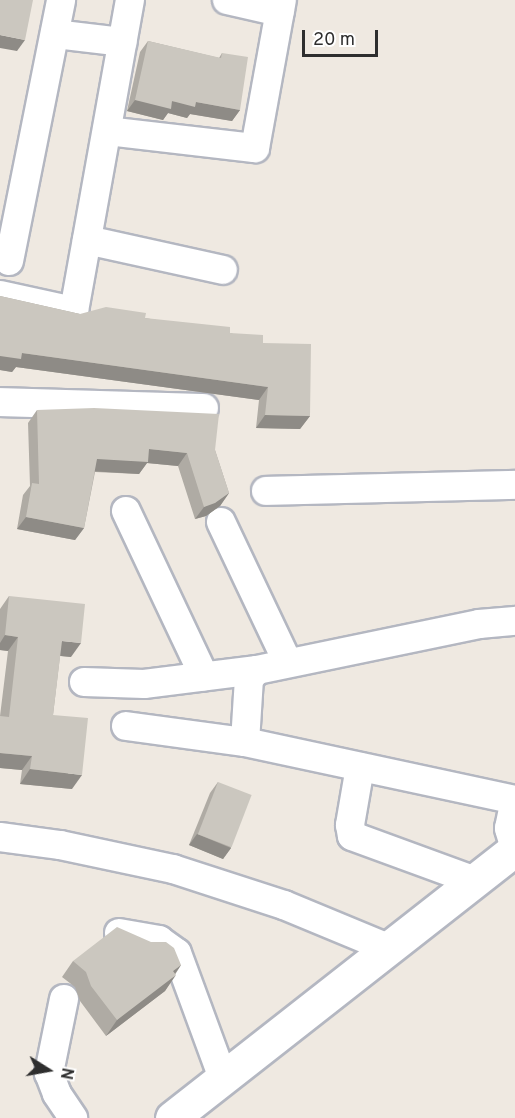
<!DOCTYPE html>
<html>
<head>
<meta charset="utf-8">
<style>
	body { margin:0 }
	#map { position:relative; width:515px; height:1118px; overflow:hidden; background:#efe9e1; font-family:Overpass,sans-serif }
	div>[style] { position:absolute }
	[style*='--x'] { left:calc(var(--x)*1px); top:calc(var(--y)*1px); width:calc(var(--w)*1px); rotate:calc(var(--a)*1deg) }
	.roads { filter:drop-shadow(2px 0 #b4b7c1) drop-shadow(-2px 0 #b4b7c1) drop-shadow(0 2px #b4b7c1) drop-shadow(0 -2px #b4b7c1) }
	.street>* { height:28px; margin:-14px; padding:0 14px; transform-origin:14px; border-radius:14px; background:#fff }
	.secondary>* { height:33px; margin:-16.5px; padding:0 16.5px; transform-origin:16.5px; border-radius:16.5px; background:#fff }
	.wall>* { inset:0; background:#afaba4 }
	.shaded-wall>* { inset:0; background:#8e8b86 }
	.building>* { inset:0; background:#cbc7bf; transform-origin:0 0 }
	span { translate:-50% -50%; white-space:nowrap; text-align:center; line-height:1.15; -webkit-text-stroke:4.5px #fff; paint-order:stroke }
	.north { position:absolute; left:18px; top:1040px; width:60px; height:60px; -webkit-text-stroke:4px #fff; paint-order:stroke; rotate:101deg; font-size:16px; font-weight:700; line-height:24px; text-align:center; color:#2e2e2e }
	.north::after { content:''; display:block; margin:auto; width:21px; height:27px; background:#2e2e2e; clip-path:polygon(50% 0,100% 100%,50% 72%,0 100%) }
	.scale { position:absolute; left:302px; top:30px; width:76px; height:27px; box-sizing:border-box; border:3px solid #2e2e2e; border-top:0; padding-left:8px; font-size:18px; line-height:21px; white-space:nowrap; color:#2e2e2e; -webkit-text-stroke:4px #fff; paint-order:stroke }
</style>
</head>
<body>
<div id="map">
	<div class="roads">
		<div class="street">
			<div style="--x:227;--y:0;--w:54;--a:12.8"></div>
			<div style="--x:55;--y:34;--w:68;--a:6.7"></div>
			<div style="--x:107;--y:131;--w:149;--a:6.6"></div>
			<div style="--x:255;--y:148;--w:150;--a:-79.7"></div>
			<div style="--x:87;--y:240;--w:139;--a:12.4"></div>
			<div style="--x:9;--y:261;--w:266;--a:-78.7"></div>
			<div style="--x:0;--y:295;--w:76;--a:12.2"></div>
			<div style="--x:74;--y:311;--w:316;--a:-79.8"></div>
			<div style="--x:0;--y:402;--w:204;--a:1.7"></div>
			<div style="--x:266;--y:491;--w:249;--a:-1.4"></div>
			<div style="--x:126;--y:511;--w:183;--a:64.7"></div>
			<div style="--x:221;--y:522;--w:156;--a:64.6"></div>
			<div style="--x:84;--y:682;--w:60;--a:1.9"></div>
			<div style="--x:144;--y:684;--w:114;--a:-7.1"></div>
			<div style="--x:126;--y:726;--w:120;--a:7.7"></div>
			<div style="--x:245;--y:742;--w:276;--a:12.1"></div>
			<div style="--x:245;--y:742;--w:63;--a:-86.4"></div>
			<div style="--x:249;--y:679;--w:12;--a:-48"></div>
			<div style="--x:257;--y:670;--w:227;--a:-11.7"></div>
			<div style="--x:479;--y:624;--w:36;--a:-5"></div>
			<div style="--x:360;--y:767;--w:59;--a:99.8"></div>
			<div style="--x:350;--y:825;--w:11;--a:80"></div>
			<div style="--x:352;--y:836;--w:131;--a:20.1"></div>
			<div style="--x:0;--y:837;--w:61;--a:7.6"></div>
			<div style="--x:60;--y:845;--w:116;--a:12"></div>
			<div style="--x:173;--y:869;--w:117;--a:18"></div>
			<div style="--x:284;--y:905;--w:113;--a:22.5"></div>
			<div style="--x:119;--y:933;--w:41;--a:9.9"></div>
			<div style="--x:159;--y:940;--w:22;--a:36"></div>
			<div style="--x:177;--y:953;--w:133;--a:69.8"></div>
			<div style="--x:64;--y:999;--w:76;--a:101.5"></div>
			<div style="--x:49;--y:1073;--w:22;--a:69"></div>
			<div style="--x:57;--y:1094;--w:29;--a:56"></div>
		</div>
		<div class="secondary">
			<div style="--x:515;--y:809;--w:19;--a:102"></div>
			<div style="--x:511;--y:828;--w:14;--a:73"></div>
			<div style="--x:172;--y:1118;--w:436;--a:-38.1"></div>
		</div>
	</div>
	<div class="wall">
		<div style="clip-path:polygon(148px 41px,219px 58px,222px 53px,240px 110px,232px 121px,190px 114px,187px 118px,168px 113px,163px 120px,127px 111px,140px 52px)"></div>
		<div style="clip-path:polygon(0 296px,80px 314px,145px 318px,230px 333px,263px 343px,310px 416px,300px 429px,256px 428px,259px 400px,16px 367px,12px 372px,0 370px)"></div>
		<div style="clip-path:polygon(37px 410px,215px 450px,229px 493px,220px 506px,206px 516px,195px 519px,178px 466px,147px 463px,139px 474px,95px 472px,84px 528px,75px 540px,17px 529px,23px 495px,30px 486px,28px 423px)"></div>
		<div style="clip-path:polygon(9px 596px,71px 657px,60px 656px,53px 715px,72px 789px,20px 784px,22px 770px,0 768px,0 716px,8px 651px,0 650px,0 609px)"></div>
		<div style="clip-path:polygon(218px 782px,231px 848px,223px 859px,189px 845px,210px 793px)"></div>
		<div style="clip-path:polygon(73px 961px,181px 965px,165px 991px,106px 1036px,80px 1001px,75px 987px,62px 977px)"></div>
	</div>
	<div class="shaded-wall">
		<div style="clip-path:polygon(0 35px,25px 40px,17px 51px,0 48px)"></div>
		<div style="clip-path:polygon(135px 100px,196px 102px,240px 110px,232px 121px,190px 114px,187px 118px,168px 113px,163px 120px,127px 111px)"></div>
		<div style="clip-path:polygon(22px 353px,268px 387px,259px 400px,16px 367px,12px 372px,0 370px,0 356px)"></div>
		<div style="clip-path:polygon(265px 415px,310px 416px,300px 429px,256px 428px)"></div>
		<div style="clip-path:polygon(149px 449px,187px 453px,178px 466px,147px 463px,139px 474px,89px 471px,97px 459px)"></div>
		<div style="clip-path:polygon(229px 493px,220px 506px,206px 516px,195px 519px,204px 507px)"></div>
		<div style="clip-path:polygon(26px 517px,84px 528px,75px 540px,17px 529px)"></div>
		<div style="clip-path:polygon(5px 635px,18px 637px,8px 651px,0 650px,0 643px)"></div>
		<div style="clip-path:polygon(62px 641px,81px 643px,71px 657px,52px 655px)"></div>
		<div style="clip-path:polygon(0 753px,32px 756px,22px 770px,0 768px)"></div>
		<div style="clip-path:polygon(30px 769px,82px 775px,72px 789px,20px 784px)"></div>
		<div style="clip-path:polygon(197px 834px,231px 848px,223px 859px,189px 845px)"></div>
		<div style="clip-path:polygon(181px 965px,172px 978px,176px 975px,165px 991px,106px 1036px,117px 1020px,173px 971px)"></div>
	</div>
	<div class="building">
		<div style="clip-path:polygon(0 0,33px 0,25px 40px,0 35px)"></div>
		<div style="clip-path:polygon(148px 41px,221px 58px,222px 53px,248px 57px,240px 110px,196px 102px,195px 107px,172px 101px,171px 109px,135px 100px)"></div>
		<div style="clip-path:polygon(0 296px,80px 314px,106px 307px,146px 313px,145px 318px,230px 327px,230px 333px,263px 335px,263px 343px,311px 344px,310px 416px,265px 415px,268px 387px,22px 353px,21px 359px,0 356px)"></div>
		<div style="clip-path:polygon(94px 408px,219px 414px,215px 450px,229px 493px,215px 503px,204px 507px,187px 453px,149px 449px,148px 462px,97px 459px,84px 528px,26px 517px,32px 483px,39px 484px,37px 410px)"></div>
		<div style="clip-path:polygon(9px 596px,85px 604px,81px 643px,62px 641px,53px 715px,88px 718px,82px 775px,30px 769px,32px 756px,0 753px,0 716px,9px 717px,18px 637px,5px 635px)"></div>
		<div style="left:218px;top:782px;width:36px;height:56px;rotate:21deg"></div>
		<div style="clip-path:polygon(117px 927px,151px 942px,166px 942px,174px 948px,181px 965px,173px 971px,176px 975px,117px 1020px,91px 986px,86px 972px,73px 961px)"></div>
	</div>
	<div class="north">N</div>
	<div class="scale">20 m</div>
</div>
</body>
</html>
